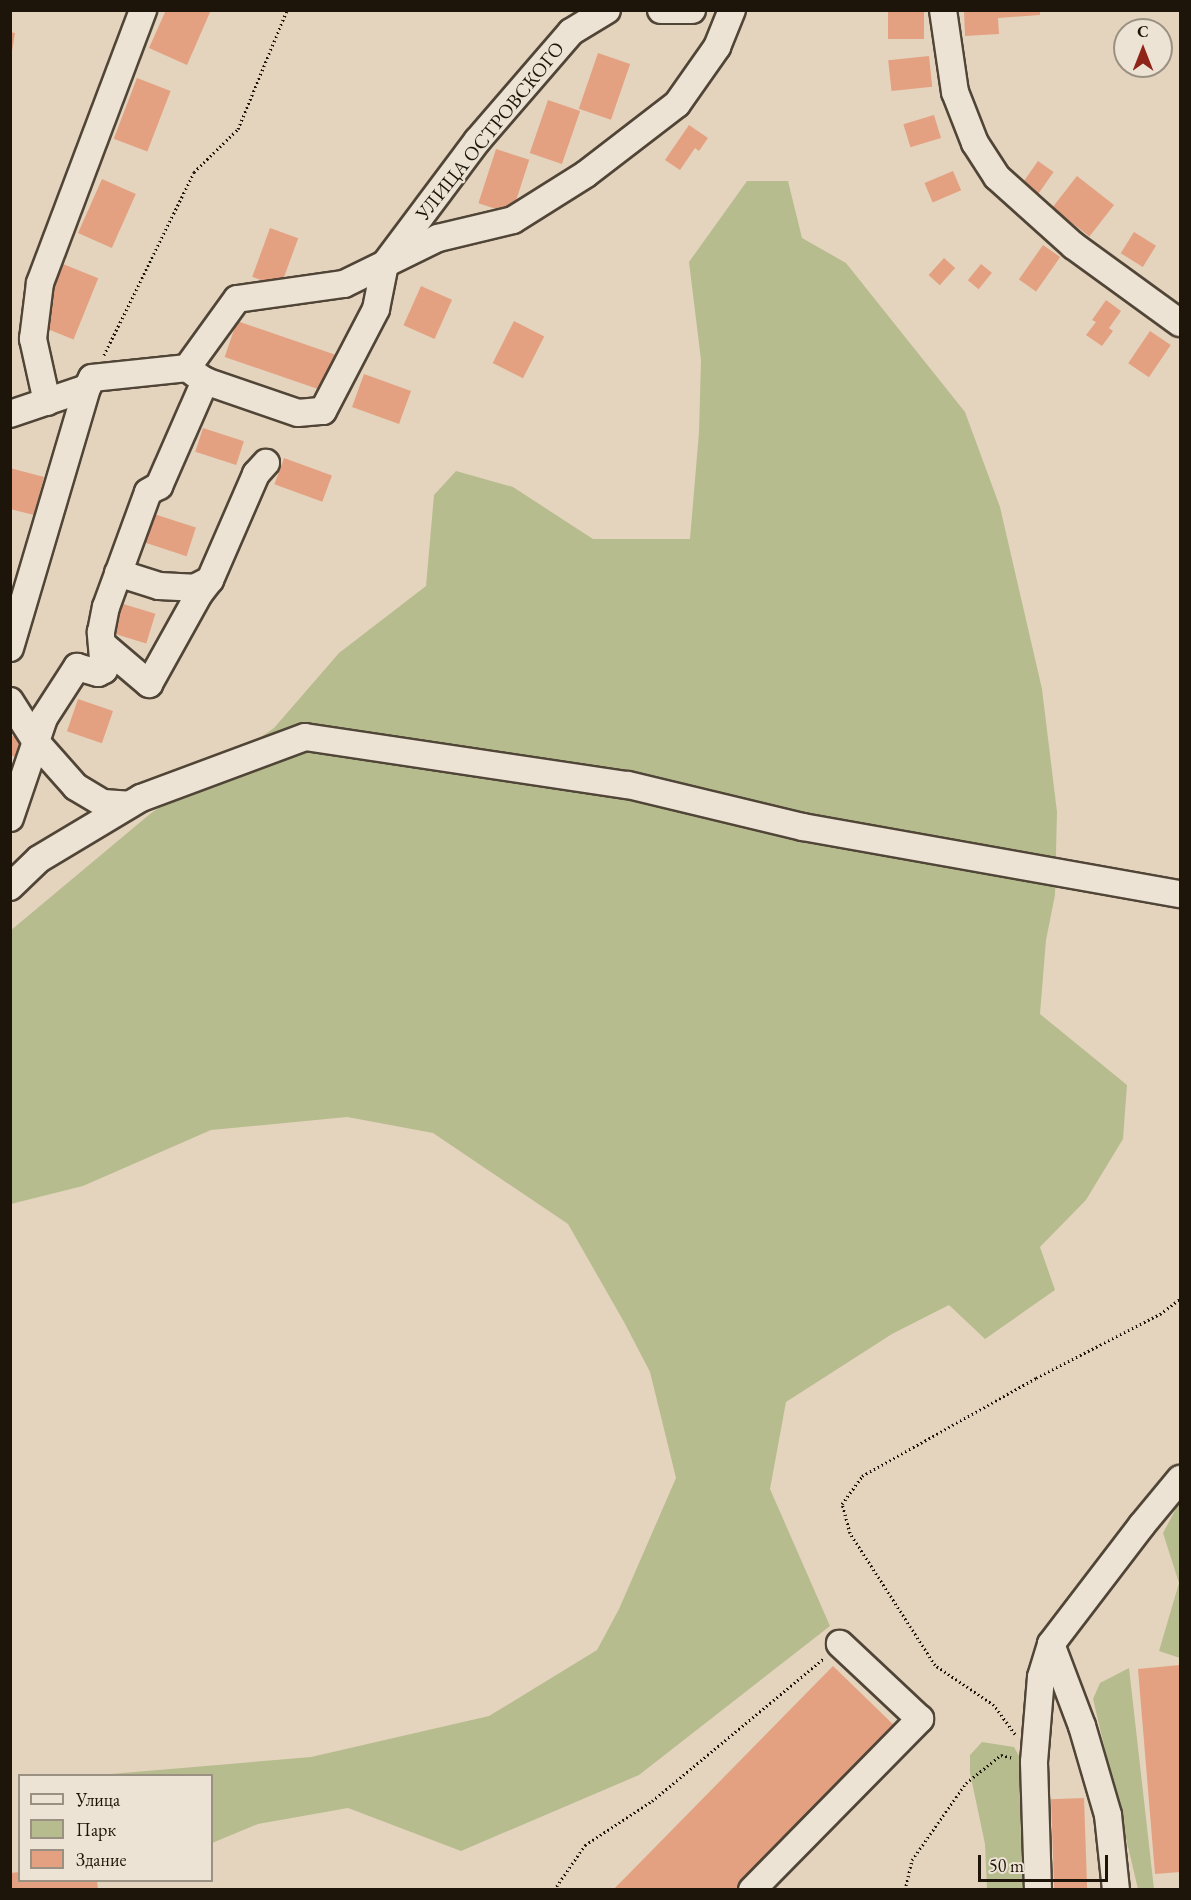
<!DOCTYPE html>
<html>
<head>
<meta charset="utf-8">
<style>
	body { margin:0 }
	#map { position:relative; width:1191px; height:1900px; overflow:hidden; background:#e4d4bd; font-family:"EB Garamond",serif }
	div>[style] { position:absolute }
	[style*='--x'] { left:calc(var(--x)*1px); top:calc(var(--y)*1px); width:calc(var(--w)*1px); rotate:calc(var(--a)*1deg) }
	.green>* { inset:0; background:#b7bc8f }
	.building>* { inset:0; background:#e3a182; transform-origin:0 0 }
	.path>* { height:3px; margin-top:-1.5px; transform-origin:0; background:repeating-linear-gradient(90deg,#1e150a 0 1.5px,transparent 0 4.5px) }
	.roads { filter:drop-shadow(2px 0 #504537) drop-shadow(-2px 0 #504537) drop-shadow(0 2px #504537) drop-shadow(0 -2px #504537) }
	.minor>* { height:26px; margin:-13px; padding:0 13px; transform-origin:13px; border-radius:13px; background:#ede3d4 }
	span { translate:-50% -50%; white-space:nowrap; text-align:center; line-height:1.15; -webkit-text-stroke:4.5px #ede3d4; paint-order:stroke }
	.street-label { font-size:20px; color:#1e150a }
	.frame { position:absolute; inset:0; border:12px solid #1e150a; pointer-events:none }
	.legend { position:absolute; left:18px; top:1774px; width:195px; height:108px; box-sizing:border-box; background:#ede3d4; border:2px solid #9a9183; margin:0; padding:8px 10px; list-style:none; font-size:18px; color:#1e150a }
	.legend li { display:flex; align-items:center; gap:12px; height:30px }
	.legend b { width:30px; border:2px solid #9a9183 }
	.north { position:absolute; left:1113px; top:18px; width:60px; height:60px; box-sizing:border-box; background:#ede3d4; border:2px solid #9a9183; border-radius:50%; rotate:0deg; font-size:16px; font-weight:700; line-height:24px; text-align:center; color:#1e150a }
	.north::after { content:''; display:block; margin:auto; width:21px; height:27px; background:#8f2418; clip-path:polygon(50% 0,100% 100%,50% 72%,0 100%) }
	.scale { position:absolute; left:978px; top:1855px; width:130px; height:27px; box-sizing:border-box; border:3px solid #1e150a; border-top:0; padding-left:8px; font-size:18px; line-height:21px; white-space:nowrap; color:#1e150a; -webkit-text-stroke:4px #ede3d4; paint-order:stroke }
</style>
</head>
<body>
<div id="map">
	<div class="green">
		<div style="clip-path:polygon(747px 181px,788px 181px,802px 238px,846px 263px,965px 412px,1000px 507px,1042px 689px,1057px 812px,1055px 895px,1046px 940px,1040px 1014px,1127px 1085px,1123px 1139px,1086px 1200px,1040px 1247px,1055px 1290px,985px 1339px,949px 1305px,892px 1334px,786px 1402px,770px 1489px,830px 1626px,639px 1775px,461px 1851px,348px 1808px,258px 1824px,212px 1843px,212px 1776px,99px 1775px,311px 1757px,489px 1716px,597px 1650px,619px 1609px,676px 1478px,650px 1372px,624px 1322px,568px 1224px,433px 1133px,347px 1117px,211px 1130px,83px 1186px,11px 1204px,10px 931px,150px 814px,274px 728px,339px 653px,426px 586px,434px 495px,456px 471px,513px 487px,593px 539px,690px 539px,699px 432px,701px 360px,689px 262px)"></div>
		<div style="clip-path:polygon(1180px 1501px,1180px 1658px,1159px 1651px,1179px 1583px,1163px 1533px)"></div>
		<div style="clip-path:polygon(1129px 1668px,1154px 1889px,1138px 1889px,1093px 1699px,1100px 1683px)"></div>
		<div style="clip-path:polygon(982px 1742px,1014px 1747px,1031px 1778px,1034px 1889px,987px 1889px,985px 1844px,970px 1773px,970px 1755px)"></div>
	</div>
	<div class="building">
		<div style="clip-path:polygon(166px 10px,211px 10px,187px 65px,149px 48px)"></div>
		<div style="left:888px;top:10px;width:36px;height:29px"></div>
		<div style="clip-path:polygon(1040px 10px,1040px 15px,998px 18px,999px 34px,965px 36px,964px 11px)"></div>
		<div style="clip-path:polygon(10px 32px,15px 33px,12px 51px,10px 51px)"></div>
		<div style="left:598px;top:53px;width:34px;height:59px;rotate:19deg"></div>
		<div style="left:929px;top:56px;width:31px;height:41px;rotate:84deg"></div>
		<div style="left:137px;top:78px;width:36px;height:65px;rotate:21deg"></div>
		<div style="left:548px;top:100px;width:34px;height:56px;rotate:19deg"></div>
		<div style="left:934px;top:115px;width:24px;height:32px;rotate:73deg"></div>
		<div style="clip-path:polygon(689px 125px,708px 138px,699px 151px,695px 148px,680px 170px,665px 160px)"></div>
		<div style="left:496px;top:149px;width:35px;height:57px;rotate:18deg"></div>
		<div style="left:1038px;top:161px;width:19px;height:29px;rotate:35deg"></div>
		<div style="left:953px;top:171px;width:21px;height:31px;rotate:67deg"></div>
		<div style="left:1077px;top:176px;width:47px;height:40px;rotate:38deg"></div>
		<div style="left:102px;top:179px;width:37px;height:59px;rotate:24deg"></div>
		<div style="left:270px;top:228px;width:30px;height:52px;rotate:20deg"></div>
		<div style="left:1134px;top:232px;width:26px;height:25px;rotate:32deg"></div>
		<div style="left:1043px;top:245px;width:21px;height:42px;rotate:35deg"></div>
		<div style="left:944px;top:258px;width:15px;height:23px;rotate:42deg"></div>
		<div style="left:63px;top:264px;width:38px;height:66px;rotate:22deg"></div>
		<div style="left:981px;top:264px;width:14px;height:21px;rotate:39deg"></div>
		<div style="left:421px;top:286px;width:34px;height:43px;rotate:24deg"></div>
		<div style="clip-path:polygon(1106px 300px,1121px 311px,1109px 328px,1113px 331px,1102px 346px,1086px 335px,1096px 322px,1092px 320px)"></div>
		<div style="left:237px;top:321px;width:104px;height:38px;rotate:19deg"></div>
		<div style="left:514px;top:321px;width:34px;height:47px;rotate:27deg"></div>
		<div style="left:1150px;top:331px;width:25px;height:39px;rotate:34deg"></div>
		<div style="left:364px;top:374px;width:50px;height:35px;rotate:20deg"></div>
		<div style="left:203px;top:428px;width:43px;height:25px;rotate:18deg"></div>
		<div style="left:284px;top:458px;width:51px;height:28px;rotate:20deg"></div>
		<div style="clip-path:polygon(10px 468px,44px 477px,34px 515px,10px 509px)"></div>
		<div style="left:154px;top:514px;width:44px;height:30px;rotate:18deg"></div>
		<div style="left:120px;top:603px;width:37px;height:31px;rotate:17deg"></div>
		<div style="left:78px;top:699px;width:37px;height:34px;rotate:19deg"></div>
		<div style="clip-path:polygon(10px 735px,25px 741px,18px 758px,10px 755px)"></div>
		<div style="clip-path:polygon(1180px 1665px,1180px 1872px,1155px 1874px,1138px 1669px)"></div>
		<div style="clip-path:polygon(833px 1666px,901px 1732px,745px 1890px,613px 1890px)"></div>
		<div style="left:1084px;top:1798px;width:92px;height:33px;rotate:88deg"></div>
		<div style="clip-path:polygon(20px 1872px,20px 1880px,97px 1880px,98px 1890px,10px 1890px,10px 1873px)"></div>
	</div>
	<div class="path">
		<div style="--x:104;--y:355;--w:204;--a:-63.8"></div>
		<div style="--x:194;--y:172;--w:62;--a:-44.3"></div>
		<div style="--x:238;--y:129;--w:129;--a:-67.6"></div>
		<div style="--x:1015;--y:1734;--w:36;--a:-126"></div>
		<div style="--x:994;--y:1705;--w:71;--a:-145.9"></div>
		<div style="--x:935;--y:1665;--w:157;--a:-122.8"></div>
		<div style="--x:850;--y:1533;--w:30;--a:-105"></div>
		<div style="--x:842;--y:1504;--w:34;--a:-54"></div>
		<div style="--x:862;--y:1476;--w:200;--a:-29.4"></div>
		<div style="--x:1036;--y:1378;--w:140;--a:-27.3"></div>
		<div style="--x:1160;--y:1314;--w:25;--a:-37"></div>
		<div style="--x:554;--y:1890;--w:55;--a:-55.4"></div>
		<div style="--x:585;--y:1845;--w:80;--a:-33.3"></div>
		<div style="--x:652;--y:1801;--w:224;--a:-39.7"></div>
		<div style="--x:905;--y:1890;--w:31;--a:-77"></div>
		<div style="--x:912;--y:1860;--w:94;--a:-55"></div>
		<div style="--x:966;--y:1783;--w:45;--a:-38.7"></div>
		<div style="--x:1001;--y:1755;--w:12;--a:14"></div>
	</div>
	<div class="roads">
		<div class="minor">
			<div style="--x:661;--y:10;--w:31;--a:0"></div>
			<div style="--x:943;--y:10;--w:83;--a:81.7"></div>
			<div style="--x:955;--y:92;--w:55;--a:68.6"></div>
			<div style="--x:975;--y:143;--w:40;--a:57.1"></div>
			<div style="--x:997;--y:177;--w:103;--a:41.9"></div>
			<div style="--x:1074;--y:246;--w:131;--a:36"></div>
			<div style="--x:187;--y:368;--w:22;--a:36"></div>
			<div style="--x:205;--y:381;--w:98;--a:19"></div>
			<div style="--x:298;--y:413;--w:25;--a:-5"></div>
			<div style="--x:323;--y:411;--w:115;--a:-62.5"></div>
			<div style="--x:376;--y:309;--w:46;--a:-78.7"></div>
			<div style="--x:385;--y:264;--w:154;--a:-53.2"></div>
			<div style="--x:477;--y:141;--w:144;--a:-49.2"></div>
			<div style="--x:571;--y:32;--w:42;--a:-31.4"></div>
			<div style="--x:47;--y:402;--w:65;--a:-102.5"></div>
			<div style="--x:33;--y:339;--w:56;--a:-82.9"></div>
			<div style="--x:40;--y:283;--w:292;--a:-69.3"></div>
			<div style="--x:10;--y:414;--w:81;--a:-18.7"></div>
			<div style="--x:118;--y:573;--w:43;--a:17.6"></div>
			<div style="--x:159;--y:586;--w:35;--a:3"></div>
			<div style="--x:194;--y:588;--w:18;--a:-27"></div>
			<div style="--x:210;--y:580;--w:116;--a:-66.5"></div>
			<div style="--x:256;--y:474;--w:15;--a:-48"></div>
			<div style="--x:102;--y:644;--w:62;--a:40.4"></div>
			<div style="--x:149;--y:684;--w:103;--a:-60.9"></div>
			<div style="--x:199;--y:594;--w:18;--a:-52"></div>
			<div style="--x:10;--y:648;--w:271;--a:-73.5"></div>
			<div style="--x:87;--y:388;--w:11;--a:-63"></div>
			<div style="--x:92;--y:378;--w:96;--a:-6"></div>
			<div style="--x:187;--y:368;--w:85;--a:-54.1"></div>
			<div style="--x:237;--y:299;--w:108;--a:-8"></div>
			<div style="--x:344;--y:284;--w:105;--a:-26.1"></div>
			<div style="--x:438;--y:238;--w:77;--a:-13.5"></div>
			<div style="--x:513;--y:220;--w:86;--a:-32.2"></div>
			<div style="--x:586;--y:174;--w:115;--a:-37.6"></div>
			<div style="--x:677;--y:104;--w:70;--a:-54.9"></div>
			<div style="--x:717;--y:47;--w:40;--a:-68"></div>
			<div style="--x:10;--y:701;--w:49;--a:57.6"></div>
			<div style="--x:36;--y:742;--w:60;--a:48.4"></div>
			<div style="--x:76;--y:787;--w:31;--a:31"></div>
			<div style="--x:103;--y:803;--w:26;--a:4"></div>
			<div style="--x:10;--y:818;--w:106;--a:-71.2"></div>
			<div style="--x:44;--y:718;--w:61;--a:-57.1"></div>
			<div style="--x:77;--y:667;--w:22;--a:16"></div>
			<div style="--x:98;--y:673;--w:7;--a:-27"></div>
			<div style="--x:104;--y:670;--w:38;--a:-95"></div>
			<div style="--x:101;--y:632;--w:25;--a:-79"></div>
			<div style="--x:106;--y:607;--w:122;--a:-69.9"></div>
			<div style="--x:148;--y:492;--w:13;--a:-29"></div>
			<div style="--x:159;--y:486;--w:115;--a:-66.3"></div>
			<div style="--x:10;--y:887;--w:40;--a:-44"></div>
			<div style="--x:39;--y:859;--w:119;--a:-30.9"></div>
			<div style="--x:141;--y:798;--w:175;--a:-20.4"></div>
			<div style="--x:305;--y:737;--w:327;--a:8.5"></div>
			<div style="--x:628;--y:785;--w:180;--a:13.5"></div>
			<div style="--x:803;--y:827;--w:383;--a:10.1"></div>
			<div style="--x:1051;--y:1644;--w:88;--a:69.3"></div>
			<div style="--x:1082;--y:1726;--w:93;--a:73.7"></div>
			<div style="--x:1108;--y:1815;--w:75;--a:83.9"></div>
			<div style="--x:752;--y:1890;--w:240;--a:-45.5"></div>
			<div style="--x:920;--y:1719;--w:110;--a:-136.8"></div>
			<div style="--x:1038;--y:1890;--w:128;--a:-91.8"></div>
			<div style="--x:1034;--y:1762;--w:85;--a:-85.3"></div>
			<div style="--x:1041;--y:1677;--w:34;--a:-73"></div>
			<div style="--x:1051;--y:1644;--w:150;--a:-52.6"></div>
			<div style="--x:1142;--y:1525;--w:60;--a:-50.4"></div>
		</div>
	</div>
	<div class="street-label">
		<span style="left:490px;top:131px;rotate:-51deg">УЛИЦА ОСТРОВСКОГО</span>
	</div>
	<div class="frame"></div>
	<ul class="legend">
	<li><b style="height:8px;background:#ede3d4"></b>Улица</li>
	<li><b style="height:16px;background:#b7bc8f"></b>Парк</li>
	<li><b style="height:16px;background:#e3a182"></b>Здание</li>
	</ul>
	<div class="north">С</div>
	<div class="scale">50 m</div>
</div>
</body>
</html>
